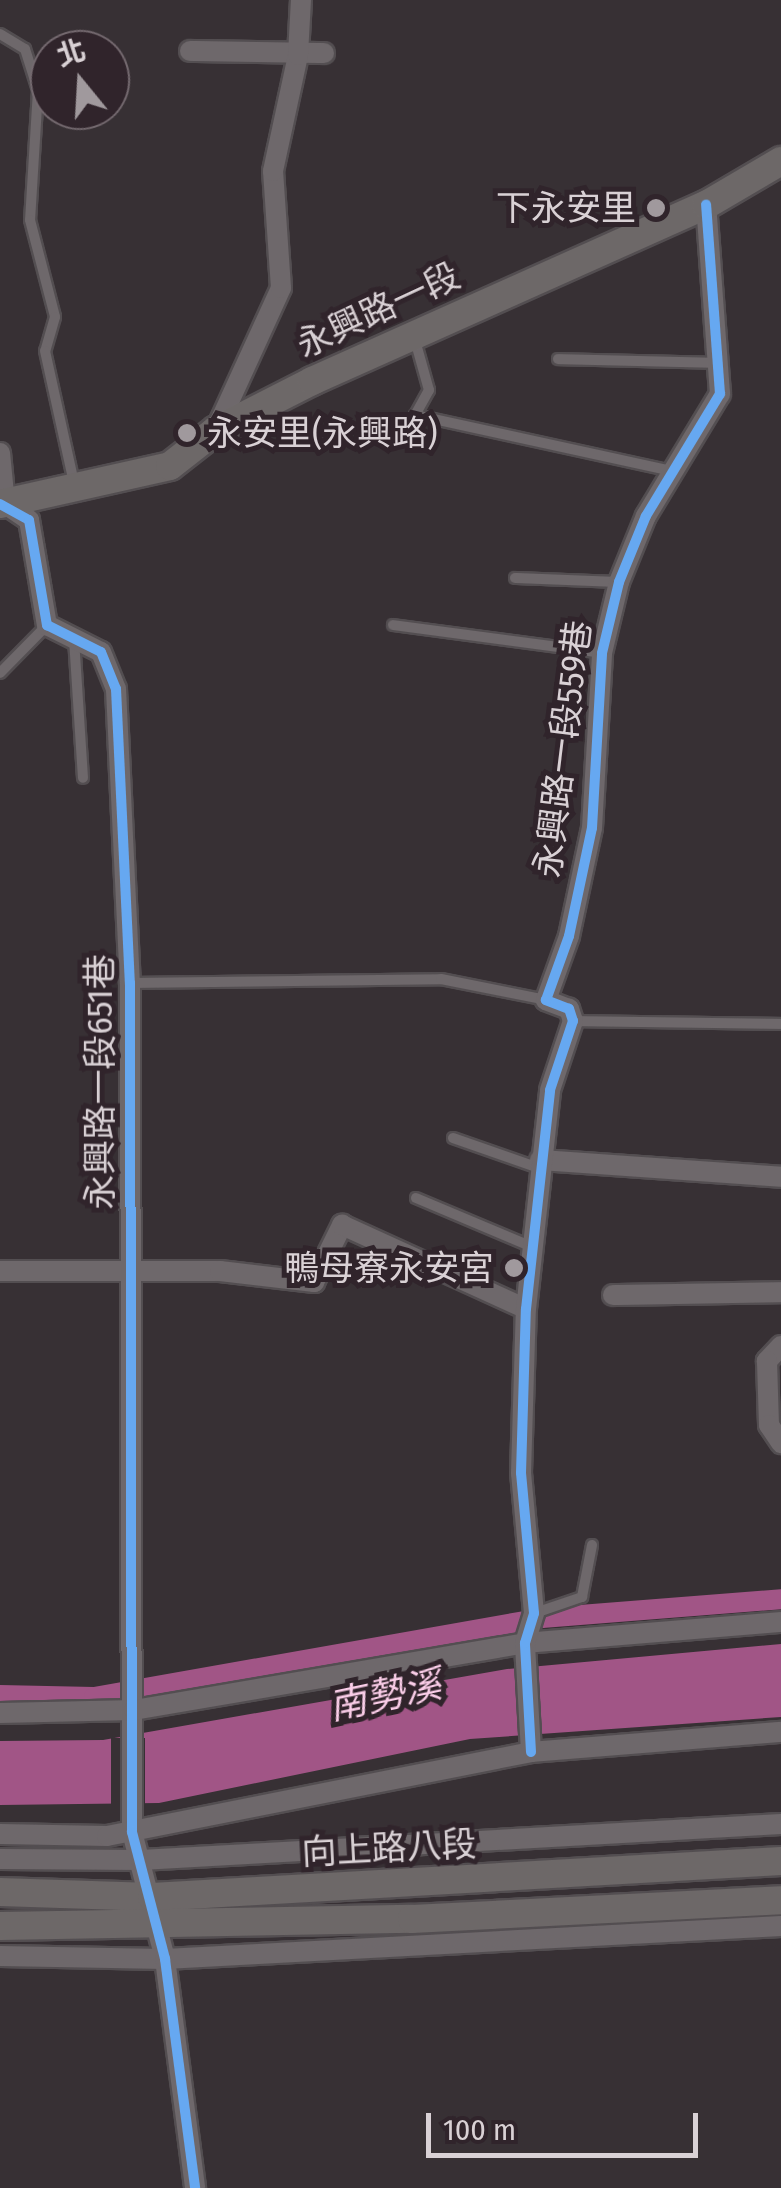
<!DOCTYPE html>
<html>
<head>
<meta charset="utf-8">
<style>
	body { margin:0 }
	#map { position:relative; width:781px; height:2188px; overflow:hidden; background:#373034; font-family:"Fira Sans Condensed","Noto Sans TC",sans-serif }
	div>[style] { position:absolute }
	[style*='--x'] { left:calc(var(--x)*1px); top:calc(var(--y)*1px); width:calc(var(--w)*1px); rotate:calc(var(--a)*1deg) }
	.water>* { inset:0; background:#a15586 }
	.pier>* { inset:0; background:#373034; transform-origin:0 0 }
	.canal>* { height:20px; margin:-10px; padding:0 10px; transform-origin:10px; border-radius:10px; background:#a15586 }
	.roads { filter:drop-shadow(2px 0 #534e51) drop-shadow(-2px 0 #534e51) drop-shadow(0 2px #534e51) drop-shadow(0 -2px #534e51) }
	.lane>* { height:10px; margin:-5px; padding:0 5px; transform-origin:5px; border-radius:5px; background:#6e686b }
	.street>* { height:20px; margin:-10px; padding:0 10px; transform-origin:10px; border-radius:10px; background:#6e686b }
	.secondary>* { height:28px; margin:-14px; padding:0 14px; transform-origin:14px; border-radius:14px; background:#6d6868 }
	.cycleway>* { height:10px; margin:-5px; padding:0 5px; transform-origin:5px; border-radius:5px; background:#66a8f1 }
	.dots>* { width:28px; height:28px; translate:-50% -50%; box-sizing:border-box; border:5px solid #30242b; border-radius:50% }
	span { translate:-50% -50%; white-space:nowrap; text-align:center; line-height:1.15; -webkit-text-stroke:10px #30242b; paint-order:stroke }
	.poi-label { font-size:35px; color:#d9d1d5 }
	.right { translate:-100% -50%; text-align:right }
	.left { translate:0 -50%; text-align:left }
	.street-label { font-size:35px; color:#d9d1d5 }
	.water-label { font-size:38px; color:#facde8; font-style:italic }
	.north { position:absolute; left:30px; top:30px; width:100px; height:100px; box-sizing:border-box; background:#30242b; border:2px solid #74696f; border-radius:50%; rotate:342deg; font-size:28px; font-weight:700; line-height:40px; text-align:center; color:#d9d1d5 }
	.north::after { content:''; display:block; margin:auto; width:35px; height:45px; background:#a0999d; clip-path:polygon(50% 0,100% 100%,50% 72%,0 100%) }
	.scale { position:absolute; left:426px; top:2113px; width:272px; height:45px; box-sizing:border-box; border:5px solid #d9d1d5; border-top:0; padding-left:12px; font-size:30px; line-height:35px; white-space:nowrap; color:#d9d1d5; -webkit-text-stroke:8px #30242b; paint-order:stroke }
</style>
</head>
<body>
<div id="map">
	<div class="water">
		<div style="clip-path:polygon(781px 1644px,781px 1717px,470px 1739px,159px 1803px,0 1805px,0 1741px,103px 1740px,507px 1669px)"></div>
	</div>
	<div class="pier">
		<div style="left:145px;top:1738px;width:70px;height:34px;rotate:90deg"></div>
	</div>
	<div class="canal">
		<div style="--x:0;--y:1695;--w:94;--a:1.2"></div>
		<div style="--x:94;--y:1697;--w:455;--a:-10"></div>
		<div style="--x:542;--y:1618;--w:240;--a:-4.5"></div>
	</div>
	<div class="roads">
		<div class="lane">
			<div style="--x:0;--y:34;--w:29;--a:31"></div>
			<div style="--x:25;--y:49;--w:43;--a:72.4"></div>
			<div style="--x:38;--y:90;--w:130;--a:93.5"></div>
			<div style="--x:30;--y:220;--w:100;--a:75.5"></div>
			<div style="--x:55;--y:317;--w:35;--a:106"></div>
			<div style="--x:45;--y:351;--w:135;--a:77.6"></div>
			<div style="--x:415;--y:340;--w:52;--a:74.4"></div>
			<div style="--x:429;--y:390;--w:29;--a:119"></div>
			<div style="--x:415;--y:415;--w:262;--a:12.3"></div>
			<div style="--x:558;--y:359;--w:159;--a:1.4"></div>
			<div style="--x:515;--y:578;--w:104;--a:2.2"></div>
			<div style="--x:393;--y:625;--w:211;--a:7.6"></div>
			<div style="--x:74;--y:639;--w:139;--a:86.3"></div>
			<div style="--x:0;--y:673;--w:67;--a:-45.6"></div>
			<div style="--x:130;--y:983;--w:311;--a:-0.7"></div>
			<div style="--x:441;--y:979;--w:107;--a:11.3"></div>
			<div style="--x:573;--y:1021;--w:208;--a:0.8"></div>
			<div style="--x:453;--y:1138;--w:91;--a:19.2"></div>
			<div style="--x:416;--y:1198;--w:124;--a:22.8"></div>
			<div style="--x:535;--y:1613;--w:50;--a:-18.8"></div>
			<div style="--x:582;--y:1597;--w:53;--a:-79.1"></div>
		</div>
		<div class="street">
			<div style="--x:190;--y:51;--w:134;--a:0.9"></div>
			<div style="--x:216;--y:430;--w:156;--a:-65.4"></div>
			<div style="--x:281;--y:288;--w:117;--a:-93.9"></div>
			<div style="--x:273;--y:171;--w:119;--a:-77.8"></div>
			<div style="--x:298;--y:55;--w:55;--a:-86.9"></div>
			<div style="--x:0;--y:453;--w:51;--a:84.4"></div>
			<div style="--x:5;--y:504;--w:29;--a:34"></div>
			<div style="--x:29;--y:520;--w:107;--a:80.3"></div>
			<div style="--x:47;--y:625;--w:60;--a:26.6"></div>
			<div style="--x:101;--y:652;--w:40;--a:68"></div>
			<div style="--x:116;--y:689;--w:294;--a:87.3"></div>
			<div style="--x:130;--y:983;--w:849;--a:89.87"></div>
			<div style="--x:132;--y:1832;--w:131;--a:75.4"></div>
			<div style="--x:165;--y:1959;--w:231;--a:82.5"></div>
			<div style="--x:540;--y:1160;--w:242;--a:4"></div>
			<div style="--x:0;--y:1271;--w:220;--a:0"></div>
			<div style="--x:220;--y:1271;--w:95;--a:6.7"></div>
			<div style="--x:314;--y:1282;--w:64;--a:-63.8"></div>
			<div style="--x:342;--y:1225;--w:202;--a:24.5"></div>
			<div style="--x:613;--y:1295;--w:168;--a:-1"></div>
			<div style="--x:781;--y:1346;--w:21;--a:133"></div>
			<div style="--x:767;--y:1361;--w:64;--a:88.2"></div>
			<div style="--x:769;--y:1425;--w:22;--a:56"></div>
			<div style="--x:0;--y:1713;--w:134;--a:-1.3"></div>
			<div style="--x:134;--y:1710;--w:397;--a:-9.7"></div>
			<div style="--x:525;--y:1643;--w:257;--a:-4.7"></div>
			<div style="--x:531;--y:1752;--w:109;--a:-93.2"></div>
			<div style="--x:525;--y:1643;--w:31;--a:-73"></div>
			<div style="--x:534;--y:1613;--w:141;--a:-95.3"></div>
			<div style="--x:521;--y:1473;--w:164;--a:-88.3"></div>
			<div style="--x:526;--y:1309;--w:220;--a:-83.7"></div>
			<div style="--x:550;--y:1090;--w:73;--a:-71.6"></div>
			<div style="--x:573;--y:1021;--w:13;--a:-108"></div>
			<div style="--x:569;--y:1009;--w:25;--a:-159"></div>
			<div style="--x:546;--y:1000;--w:68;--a:-70.2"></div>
			<div style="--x:569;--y:936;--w:110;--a:-78"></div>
			<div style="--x:592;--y:828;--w:175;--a:-86.7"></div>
			<div style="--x:602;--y:653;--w:73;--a:-76.5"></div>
			<div style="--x:619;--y:582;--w:71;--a:-67.8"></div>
			<div style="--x:646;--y:516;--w:143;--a:-58.8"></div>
			<div style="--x:720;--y:394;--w:190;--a:-94.2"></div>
			<div style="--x:0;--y:1834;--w:107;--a:1.1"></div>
			<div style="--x:107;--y:1836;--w:432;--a:-11.2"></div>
			<div style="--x:531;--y:1752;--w:251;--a:-4.6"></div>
			<div style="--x:0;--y:1859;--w:141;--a:0.4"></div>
			<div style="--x:141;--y:1860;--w:641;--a:-3.22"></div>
			<div style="--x:0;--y:1956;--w:165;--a:1"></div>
			<div style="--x:165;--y:1959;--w:617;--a:-3.07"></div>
		</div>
		<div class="secondary">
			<div style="--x:0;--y:504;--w:174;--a:-12.6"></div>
			<div style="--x:170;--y:466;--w:58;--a:-38"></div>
			<div style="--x:216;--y:430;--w:108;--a:-27"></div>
			<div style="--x:312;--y:381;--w:432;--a:-24.1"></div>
			<div style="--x:706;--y:205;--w:87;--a:-30.4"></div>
			<div style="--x:0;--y:1892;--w:152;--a:1.9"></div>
			<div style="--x:152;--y:1897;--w:630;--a:-3.28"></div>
			<div style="--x:0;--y:1926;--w:412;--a:-1"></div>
			<div style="--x:412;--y:1919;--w:369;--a:-2.9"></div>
		</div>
	</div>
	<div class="cycleway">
		<div style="--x:0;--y:504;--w:33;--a:29"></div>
		<div style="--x:29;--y:520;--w:107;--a:80.3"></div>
		<div style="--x:47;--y:625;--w:60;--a:26.6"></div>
		<div style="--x:101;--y:652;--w:40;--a:68"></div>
		<div style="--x:116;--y:689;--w:294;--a:87.3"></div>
		<div style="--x:130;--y:983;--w:849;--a:89.87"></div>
		<div style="--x:132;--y:1832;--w:131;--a:75.4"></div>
		<div style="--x:165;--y:1959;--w:231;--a:82.5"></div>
		<div style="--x:531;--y:1752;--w:109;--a:-93.2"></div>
		<div style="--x:525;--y:1643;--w:31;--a:-73"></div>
		<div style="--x:534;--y:1613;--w:141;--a:-95.3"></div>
		<div style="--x:521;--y:1473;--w:164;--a:-88.3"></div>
		<div style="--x:526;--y:1309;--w:220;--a:-83.7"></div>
		<div style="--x:550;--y:1090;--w:73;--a:-71.6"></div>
		<div style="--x:573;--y:1021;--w:13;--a:-108"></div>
		<div style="--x:569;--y:1009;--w:25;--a:-159"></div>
		<div style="--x:546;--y:1000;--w:68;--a:-70.2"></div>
		<div style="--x:569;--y:936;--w:110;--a:-78"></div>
		<div style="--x:592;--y:828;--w:175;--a:-86.7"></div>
		<div style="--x:602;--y:653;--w:73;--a:-76.5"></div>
		<div style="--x:619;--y:582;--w:71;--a:-67.8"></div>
		<div style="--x:646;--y:516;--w:143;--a:-58.8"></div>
		<div style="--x:720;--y:394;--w:190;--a:-94.2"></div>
	</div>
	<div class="dots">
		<div style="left:656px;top:208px;background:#a0999d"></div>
		<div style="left:187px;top:433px;background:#a0999d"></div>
		<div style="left:514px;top:1268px;background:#a0999d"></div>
	</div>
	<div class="poi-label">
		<span class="right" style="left:636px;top:208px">下永安里</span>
		<span class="left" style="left:207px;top:433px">永安里(永興路)</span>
		<span class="right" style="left:494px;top:1268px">鴨母寮永安宮</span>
	</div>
	<div class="street-label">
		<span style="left:378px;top:310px;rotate:-25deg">永興路一段</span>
		<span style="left:563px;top:749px;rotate:-83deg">永興路一段559巷</span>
		<span style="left:100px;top:1082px;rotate:-90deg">永興路一段651巷</span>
		<span style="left:389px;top:1848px;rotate:-3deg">向上路八段</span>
	</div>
	<div class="water-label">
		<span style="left:385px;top:1696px;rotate:-12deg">南勢溪</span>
	</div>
	<div class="north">北</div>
	<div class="scale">100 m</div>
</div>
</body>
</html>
